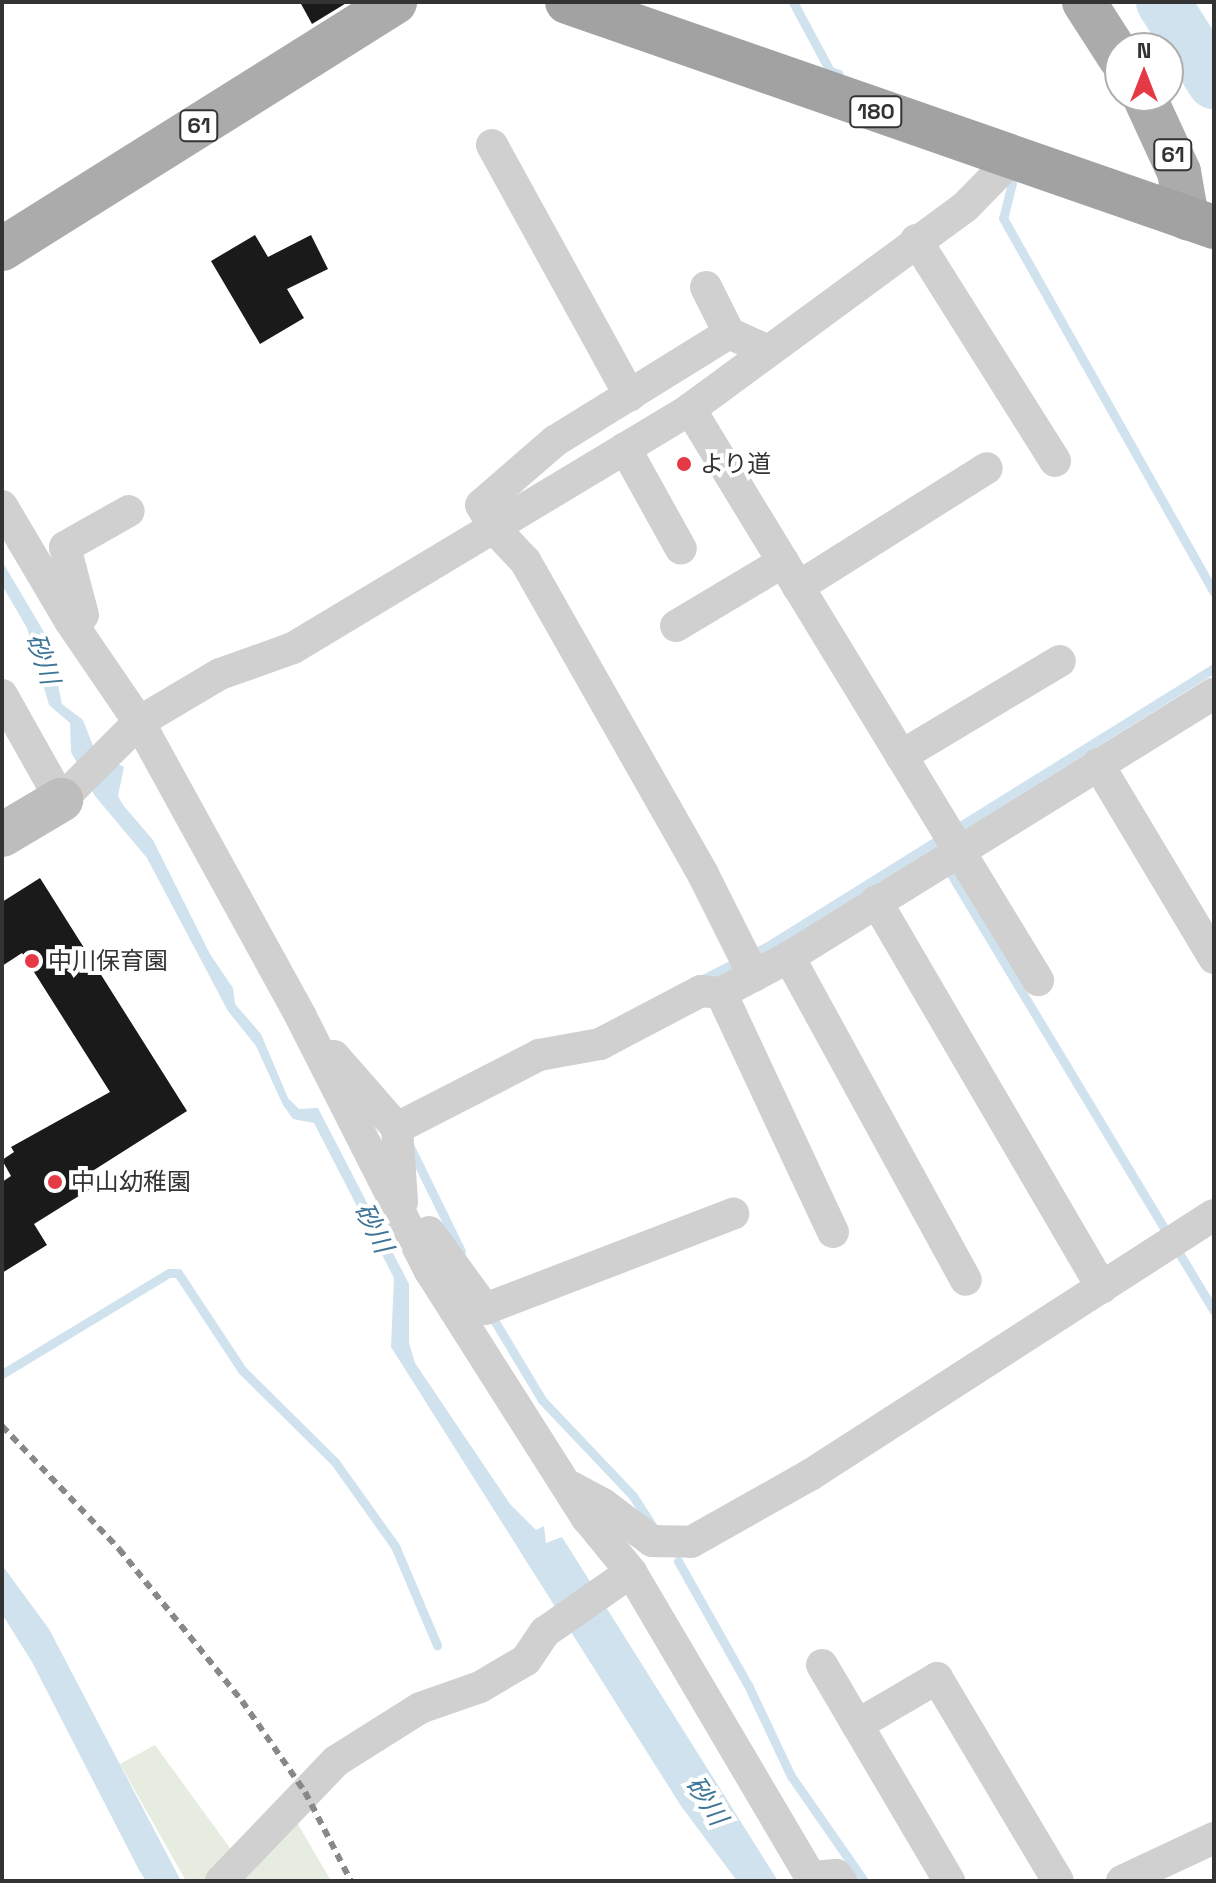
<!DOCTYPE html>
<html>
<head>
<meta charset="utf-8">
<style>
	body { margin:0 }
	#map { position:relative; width:1216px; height:1883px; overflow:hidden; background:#fff; font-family:"Space Grotesk","Noto Sans JP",sans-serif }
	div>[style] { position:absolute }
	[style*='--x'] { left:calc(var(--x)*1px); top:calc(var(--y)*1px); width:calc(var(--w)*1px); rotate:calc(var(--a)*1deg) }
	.green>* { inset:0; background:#e6ecdf }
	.water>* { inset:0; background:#cfe2ee }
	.stream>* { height:9px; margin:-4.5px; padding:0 4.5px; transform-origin:4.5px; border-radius:4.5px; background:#cfe2ee }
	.river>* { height:54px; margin:-27px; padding:0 27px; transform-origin:27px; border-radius:27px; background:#cfe2ee }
	.building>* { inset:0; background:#1a1a1a }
	.minor>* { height:32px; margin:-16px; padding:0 16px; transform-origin:16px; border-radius:16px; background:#d0d0d0 }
	.secondary>* { height:44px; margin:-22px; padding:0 22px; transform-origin:22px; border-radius:22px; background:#bdbdbd }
	.primary>* { height:44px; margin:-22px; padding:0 22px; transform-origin:22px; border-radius:22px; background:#ababab }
	.trunk>* { height:44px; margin:-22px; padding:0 22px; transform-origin:22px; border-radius:22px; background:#a2a2a2 }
	.rail>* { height:6px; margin-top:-3px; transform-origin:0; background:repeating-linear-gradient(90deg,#888 0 8px,transparent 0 14px) }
	.dots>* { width:22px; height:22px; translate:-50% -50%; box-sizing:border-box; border:4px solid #fff; border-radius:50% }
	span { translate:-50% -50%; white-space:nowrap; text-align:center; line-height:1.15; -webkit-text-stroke:8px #fff; paint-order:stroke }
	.shield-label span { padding:2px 6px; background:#fff; border:2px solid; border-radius:6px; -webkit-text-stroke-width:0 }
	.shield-label { font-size:22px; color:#333; font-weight:700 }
	.poi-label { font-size:24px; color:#333 }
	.left { translate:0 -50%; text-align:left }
	.water-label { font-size:26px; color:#3f7597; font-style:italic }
	.frame { position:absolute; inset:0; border:4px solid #333; pointer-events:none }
	.north { position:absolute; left:1104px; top:32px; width:80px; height:80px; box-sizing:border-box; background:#fff; border:2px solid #adadad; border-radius:50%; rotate:0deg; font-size:22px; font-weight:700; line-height:32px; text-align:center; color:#333 }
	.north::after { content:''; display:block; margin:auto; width:28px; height:36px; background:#e63946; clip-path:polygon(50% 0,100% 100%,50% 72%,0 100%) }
</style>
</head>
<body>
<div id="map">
	<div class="green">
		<div style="clip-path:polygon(155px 1745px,235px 1855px,212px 1881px,186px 1881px,120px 1764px)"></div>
		<div style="clip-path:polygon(292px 1814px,331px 1881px,231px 1881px)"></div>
	</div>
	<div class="water">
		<div style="clip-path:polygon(2px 561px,48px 639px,62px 704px,83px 720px,95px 751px,124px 767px,118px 796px,123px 805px,153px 840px,210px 954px,233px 988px,235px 1004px,261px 1034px,288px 1098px,299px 1109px,318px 1108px,409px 1284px,409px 1343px,415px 1363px,510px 1504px,536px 1530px,544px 1526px,546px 1543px,562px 1537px,778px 1881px,737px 1881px,681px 1806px,391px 1347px,394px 1278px,314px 1123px,293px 1119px,283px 1105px,256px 1046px,228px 1011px,147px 858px,95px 796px,71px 752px,70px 723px,49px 705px,27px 628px,2px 585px)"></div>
		<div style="clip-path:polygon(2px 1565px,49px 1629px,181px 1881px,146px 1881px,139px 1870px,32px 1662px,2px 1614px)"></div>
	</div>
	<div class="stream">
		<div style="--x:793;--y:2;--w:78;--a:61.8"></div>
		<div style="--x:830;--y:71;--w:9;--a:18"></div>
		<div style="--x:1012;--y:183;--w:36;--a:104"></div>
		<div style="--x:1003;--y:218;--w:429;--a:60.6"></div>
		<div style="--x:946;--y:866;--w:519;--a:58.94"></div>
		<div style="--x:701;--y:980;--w:73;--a:-26.9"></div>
		<div style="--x:766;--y:947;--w:528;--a:-31.91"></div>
		<div style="--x:411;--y:1149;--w:114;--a:63.9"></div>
		<div style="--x:494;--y:1320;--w:93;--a:59"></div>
		<div style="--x:542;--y:1400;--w:132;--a:46.5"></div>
		<div style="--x:633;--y:1496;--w:35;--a:57"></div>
		<div style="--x:2;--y:1374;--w:195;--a:-31.2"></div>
		<div style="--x:169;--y:1273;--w:9;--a:0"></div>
		<div style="--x:178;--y:1273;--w:116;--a:56.6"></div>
		<div style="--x:242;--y:1370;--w:131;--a:44.7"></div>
		<div style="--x:335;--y:1462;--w:103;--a:54.5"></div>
		<div style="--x:395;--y:1546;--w:108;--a:67"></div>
		<div style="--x:678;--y:1561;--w:142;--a:60.6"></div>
		<div style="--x:748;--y:1685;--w:101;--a:64.7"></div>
		<div style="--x:791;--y:1776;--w:128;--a:55.2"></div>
	</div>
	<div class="river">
		<div style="--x:1163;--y:2;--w:95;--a:57.5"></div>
	</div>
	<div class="building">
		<div style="clip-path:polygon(300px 2px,348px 2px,312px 24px)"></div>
		<div style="clip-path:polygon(255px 235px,268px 257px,311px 235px,328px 269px,287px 289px,304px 318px,260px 344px,211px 261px)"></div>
		<div style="clip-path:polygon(40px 878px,187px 1111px,83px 1177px,90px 1189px,34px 1224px,47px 1245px,2px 1273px,2px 1182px,11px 1176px,2px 1160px,14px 1152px,11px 1147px,110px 1092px,22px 953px,2px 966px,2px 902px)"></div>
	</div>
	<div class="minor">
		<div style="--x:492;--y:145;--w:286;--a:61.2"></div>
		<div style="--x:916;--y:240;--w:261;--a:57.8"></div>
		<div style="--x:706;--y:287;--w:51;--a:63.4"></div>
		<div style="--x:690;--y:409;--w:669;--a:58.64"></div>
		<div style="--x:625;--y:448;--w:115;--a:61"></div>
		<div style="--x:2;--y:506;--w:134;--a:59.4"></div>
		<div style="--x:70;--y:621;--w:122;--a:55.7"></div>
		<div style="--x:139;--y:722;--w:337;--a:61.2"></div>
		<div style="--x:301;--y:1017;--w:285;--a:63.1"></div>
		<div style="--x:430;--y:1271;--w:293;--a:57.6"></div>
		<div style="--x:587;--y:1518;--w:70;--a:50.8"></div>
		<div style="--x:631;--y:1572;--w:359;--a:59.5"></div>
		<div style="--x:798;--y:587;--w:223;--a:-32.2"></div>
		<div style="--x:83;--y:615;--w:70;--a:-104.8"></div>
		<div style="--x:65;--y:547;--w:73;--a:-29.4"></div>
		<div style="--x:676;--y:626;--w:125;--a:-30.9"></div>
		<div style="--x:2;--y:695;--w:120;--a:60.7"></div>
		<div style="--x:61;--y:800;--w:110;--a:-45"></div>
		<div style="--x:139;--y:722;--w:94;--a:-30.7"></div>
		<div style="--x:220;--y:674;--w:77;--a:-19.6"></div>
		<div style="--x:293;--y:648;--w:463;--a:-31"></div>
		<div style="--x:690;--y:409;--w:341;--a:-36.3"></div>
		<div style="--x:965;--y:207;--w:66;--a:-45.6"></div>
		<div style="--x:901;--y:756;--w:185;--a:-30.9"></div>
		<div style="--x:1098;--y:764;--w:226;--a:59.1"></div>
		<div style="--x:876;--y:901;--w:448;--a:59.7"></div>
		<div style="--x:789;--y:957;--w:368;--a:61.3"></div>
		<div style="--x:754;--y:976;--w:114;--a:-116.6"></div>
		<div style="--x:703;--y:874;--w:360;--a:-119.6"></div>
		<div style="--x:525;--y:561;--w:45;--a:-133.2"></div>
		<div style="--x:494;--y:528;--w:26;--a:-119"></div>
		<div style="--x:481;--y:505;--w:98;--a:-40.9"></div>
		<div style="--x:555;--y:441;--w:205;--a:-31.8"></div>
		<div style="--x:729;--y:333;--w:41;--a:24.7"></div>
		<div style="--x:334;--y:1056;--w:96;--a:48.8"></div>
		<div style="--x:397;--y:1128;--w:74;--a:86.1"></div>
		<div style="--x:397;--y:1128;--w:160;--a:-27.2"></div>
		<div style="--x:539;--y:1055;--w:62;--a:-10.2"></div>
		<div style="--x:600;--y:1044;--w:114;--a:-27.7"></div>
		<div style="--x:701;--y:991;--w:20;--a:6"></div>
		<div style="--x:429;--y:1232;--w:95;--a:54"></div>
		<div style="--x:485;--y:1309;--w:266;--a:-21"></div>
		<div style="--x:833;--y:1232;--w:264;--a:-115.1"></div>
		<div style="--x:721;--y:993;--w:77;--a:-27.9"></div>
		<div style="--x:789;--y:957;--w:500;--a:-31.8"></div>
		<div style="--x:571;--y:1487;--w:36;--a:28"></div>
		<div style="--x:603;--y:1504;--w:61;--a:37.1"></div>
		<div style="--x:652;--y:1541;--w:39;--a:1"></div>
		<div style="--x:691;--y:1542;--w:137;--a:-29.4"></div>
		<div style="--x:810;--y:1475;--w:480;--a:-32.8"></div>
		<div style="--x:822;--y:1665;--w:251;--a:59.5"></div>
		<div style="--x:857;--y:1725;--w:93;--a:-30.4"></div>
		<div style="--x:937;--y:1678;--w:236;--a:59.2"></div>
		<div style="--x:811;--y:1877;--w:25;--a:-5"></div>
		<div style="--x:836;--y:1875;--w:8;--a:50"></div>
		<div style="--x:221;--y:1881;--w:166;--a:-46.2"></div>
		<div style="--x:336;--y:1761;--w:99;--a:-32.2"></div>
		<div style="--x:420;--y:1708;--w:64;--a:-19.3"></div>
		<div style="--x:480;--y:1687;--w:53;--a:-30.4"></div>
		<div style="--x:526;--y:1660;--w:34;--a:-56"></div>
		<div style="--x:545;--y:1632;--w:105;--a:-34.9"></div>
		<div style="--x:1122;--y:1881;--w:102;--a:-25.1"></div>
	</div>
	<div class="secondary">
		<div style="--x:2;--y:835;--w:69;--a:-30.7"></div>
	</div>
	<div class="primary">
		<div style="--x:1084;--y:2;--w:67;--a:57.3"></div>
		<div style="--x:1144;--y:96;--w:84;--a:65.3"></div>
		<div style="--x:1179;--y:172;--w:47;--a:80.1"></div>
		<div style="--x:2;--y:249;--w:464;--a:-32.1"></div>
	</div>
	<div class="trunk">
		<div style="--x:567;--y:2;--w:685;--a:19.18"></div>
	</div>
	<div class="rail">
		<div style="--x:2;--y:1426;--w:170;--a:46.4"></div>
		<div style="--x:119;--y:1549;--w:196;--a:51"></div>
		<div style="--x:242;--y:1701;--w:111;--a:55.3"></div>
		<div style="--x:305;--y:1792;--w:100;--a:62.7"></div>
	</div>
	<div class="dots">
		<div style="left:684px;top:464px;background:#e63946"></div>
		<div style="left:32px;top:961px;background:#e63946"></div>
		<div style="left:55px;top:1182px;background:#e63946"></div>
	</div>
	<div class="shield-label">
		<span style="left:876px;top:112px">180</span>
		<span style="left:199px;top:126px">61</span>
		<span style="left:1173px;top:155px">61</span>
	</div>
	<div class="poi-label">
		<span class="left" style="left:700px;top:464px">より道</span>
		<span class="left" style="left:48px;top:961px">中川保育園</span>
		<span class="left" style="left:71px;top:1182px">中山幼稚園</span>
	</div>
	<div class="water-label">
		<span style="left:42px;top:659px;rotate:71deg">砂川</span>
		<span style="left:373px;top:1228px;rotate:63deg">砂川</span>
		<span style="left:706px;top:1801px;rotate:57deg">砂川</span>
	</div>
	<div class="frame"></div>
	<div class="north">N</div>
</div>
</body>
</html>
